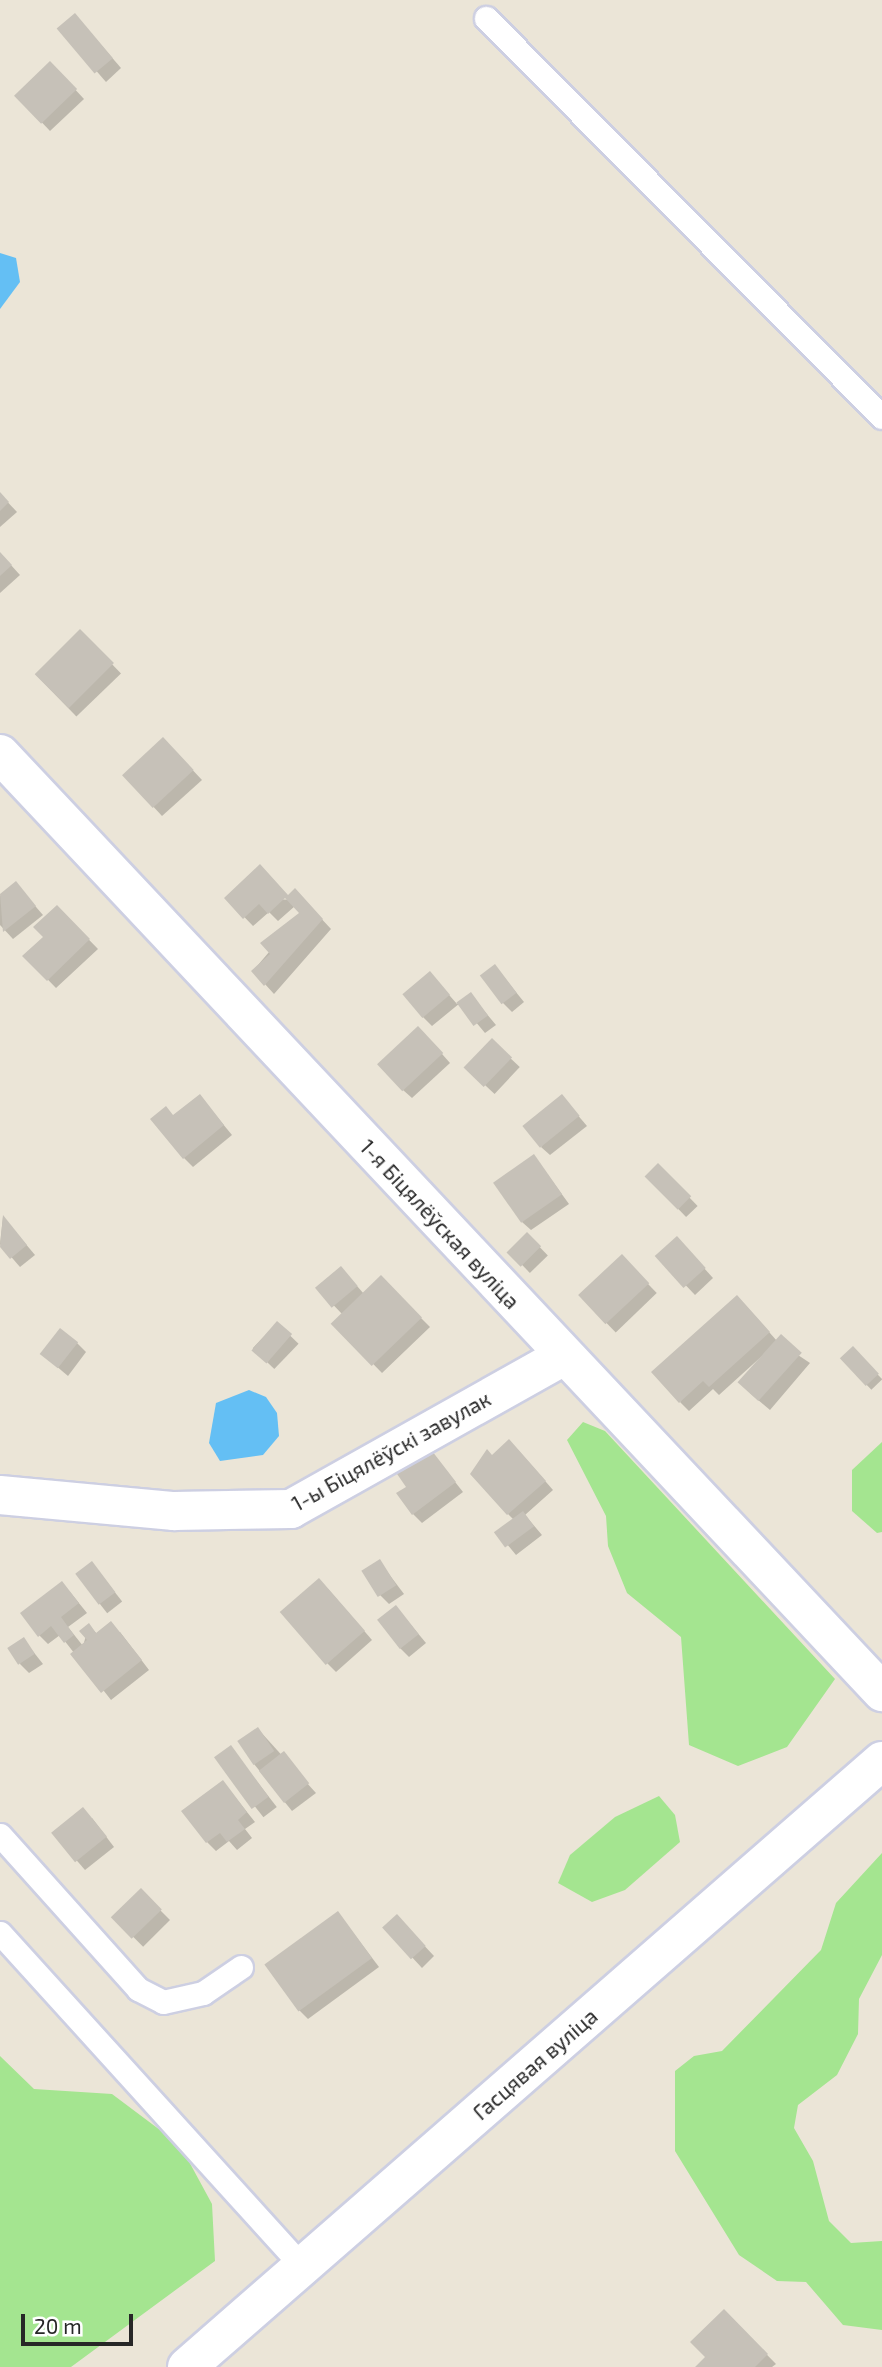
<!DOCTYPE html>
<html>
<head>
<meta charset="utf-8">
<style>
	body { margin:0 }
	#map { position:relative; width:882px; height:2367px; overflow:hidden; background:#ebe5d7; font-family:"Exo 2",sans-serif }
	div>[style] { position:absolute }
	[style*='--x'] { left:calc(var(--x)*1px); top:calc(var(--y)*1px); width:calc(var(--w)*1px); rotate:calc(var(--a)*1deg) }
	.green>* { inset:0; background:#a4e590 }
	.water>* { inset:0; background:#64bff4 }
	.shadow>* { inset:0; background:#0003; transform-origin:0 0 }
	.building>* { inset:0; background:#c6c1b8; transform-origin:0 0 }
	.roads { filter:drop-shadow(2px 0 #cdcfe2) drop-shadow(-2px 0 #cdcfe2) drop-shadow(0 2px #cdcfe2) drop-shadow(0 -2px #cdcfe2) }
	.service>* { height:23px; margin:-11.5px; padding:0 11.5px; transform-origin:11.5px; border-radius:11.5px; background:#fff }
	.minor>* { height:38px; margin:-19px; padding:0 19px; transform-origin:19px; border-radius:19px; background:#fff }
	span { translate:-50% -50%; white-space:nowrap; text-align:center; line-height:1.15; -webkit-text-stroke:5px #fff; paint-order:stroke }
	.street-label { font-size:21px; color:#272727 }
	.scale { position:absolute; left:21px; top:2314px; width:112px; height:32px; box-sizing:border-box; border:4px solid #272727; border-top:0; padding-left:9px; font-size:21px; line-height:24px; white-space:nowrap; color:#272727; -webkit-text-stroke:5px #fff; paint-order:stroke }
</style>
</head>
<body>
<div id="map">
	<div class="green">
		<div style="clip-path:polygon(583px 1422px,605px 1431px,835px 1679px,787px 1747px,738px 1766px,689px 1745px,681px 1637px,627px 1593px,608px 1546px,606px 1516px,567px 1440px)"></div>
		<div style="clip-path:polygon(882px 1442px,882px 1532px,877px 1533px,852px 1511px,852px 1470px)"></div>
		<div style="clip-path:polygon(659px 1796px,675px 1815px,680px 1842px,625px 1890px,592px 1902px,558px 1883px,570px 1855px,615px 1817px)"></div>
		<div style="clip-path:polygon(882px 1853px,882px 1955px,859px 1999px,858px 2034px,837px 2075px,798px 2105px,794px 2128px,813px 2161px,829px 2221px,851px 2243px,882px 2241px,882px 2330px,843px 2325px,806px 2282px,777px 2281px,739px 2255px,675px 2151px,675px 2071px,694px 2056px,722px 2051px,821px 1950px,836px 1903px)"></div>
		<div style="clip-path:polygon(0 2056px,34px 2089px,112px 2094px,180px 2145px,212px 2204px,215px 2261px,71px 2367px,0 2367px)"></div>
	</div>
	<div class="water">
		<div style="clip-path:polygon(0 253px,16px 258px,20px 282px,0 309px)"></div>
		<div style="clip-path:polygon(249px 1390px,266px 1397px,277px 1413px,279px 1436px,263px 1455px,220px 1461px,209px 1443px,216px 1403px)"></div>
	</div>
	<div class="shadow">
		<div style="clip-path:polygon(83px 24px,121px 68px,106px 82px,59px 28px)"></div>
		<div style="clip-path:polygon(59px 72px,84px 99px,50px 131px,16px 95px)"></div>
		<div style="clip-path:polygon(0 494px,17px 512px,0 527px)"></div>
		<div style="clip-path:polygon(0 553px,20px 575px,0 593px)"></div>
		<div style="left:80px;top:631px;width:59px;height:62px;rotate:46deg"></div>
		<div style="clip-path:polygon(172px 748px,202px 780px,162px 816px,124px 775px)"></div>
		<div style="clip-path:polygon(16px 884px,43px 915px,13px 939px,0 925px,0 896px)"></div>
		<div style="clip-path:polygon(226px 898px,304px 900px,331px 929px,274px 994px,253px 971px,302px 913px,295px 906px,278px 921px,269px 912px,253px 926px)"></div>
		<div style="clip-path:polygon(57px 907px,98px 949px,56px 988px,25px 956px,45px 937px)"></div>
		<div style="clip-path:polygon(495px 966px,524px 1002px,512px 1012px,503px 1003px)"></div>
		<div style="clip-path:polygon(430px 973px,457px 1004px,471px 995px,496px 1025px,485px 1033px,460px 1003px,432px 1026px,423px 1017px)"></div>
		<div style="clip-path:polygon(427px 1037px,450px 1063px,412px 1098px,403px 1090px)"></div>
		<div style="left:492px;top:1041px;width:38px;height:37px;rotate:43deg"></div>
		<div style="clip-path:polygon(208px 1106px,232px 1135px,193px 1167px,184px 1158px,174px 1117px)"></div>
		<div style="clip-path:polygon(570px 1106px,587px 1126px,550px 1155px,541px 1147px)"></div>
		<div style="clip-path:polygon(534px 1156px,569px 1204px,531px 1230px,522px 1222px)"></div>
		<div style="left:658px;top:1165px;width:57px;height:16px;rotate:46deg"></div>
		<div style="clip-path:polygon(3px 1217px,35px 1255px,20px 1267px,0 1244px)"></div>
		<div style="left:527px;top:1234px;width:30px;height:25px;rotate:46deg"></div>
		<div style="clip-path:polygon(685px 1247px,713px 1278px,695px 1295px,658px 1256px)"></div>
		<div style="left:622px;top:1257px;width:50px;height:57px;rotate:46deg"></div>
		<div style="clip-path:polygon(350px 1278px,364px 1294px,381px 1278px,430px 1327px,382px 1373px,334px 1324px,343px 1315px,318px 1289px)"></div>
		<div style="clip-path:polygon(746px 1306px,777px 1341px,810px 1363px,770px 1410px,750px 1393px,762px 1356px,719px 1395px,713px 1389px,689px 1411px,680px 1402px)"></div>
		<div style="left:277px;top:1323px;width:30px;height:35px;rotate:44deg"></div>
		<div style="clip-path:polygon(77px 1343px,86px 1352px,68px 1376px,42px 1354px)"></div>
		<div style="left:853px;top:1349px;width:42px;height:15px;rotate:46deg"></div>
		<div style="clip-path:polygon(429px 1449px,463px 1492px,422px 1523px,413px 1514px)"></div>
		<div style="clip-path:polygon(518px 1450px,553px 1490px,525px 1515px,542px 1535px,516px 1555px,498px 1533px,514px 1520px,508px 1514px)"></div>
		<div style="clip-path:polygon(379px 1561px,404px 1594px,389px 1604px,380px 1595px)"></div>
		<div style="left:92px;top:1563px;width:49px;height:19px;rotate:52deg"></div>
		<div style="clip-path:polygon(328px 1589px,372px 1640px,336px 1672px,327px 1663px)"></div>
		<div style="clip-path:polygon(70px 1592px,87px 1613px,68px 1627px,83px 1646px,89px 1625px,97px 1634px,120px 1632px,149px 1670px,111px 1700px,60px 1635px,48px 1644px,39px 1635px)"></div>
		<div style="clip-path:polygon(396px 1607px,426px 1643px,409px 1657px,400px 1648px)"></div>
		<div style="clip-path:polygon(24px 1640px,43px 1664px,29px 1673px,20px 1664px)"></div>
		<div style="clip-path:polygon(258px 1729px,316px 1793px,292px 1811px,254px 1764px)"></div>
		<div style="left:230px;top:1747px;width:76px;height:17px;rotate:52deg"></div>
		<div style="clip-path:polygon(223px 1782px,255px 1822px,245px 1829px,252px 1838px,237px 1850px,229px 1841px,216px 1851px,207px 1842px)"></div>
		<div style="clip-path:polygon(92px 1818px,114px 1847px,85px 1870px,53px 1833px)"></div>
		<div style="left:141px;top:1891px;width:41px;height:38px;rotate:45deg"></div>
		<div style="clip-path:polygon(338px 1913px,379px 1967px,308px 2019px,299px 2010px)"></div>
		<div style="clip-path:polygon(405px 1925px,434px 1956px,422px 1968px,384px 1927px)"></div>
		<div style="clip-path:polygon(724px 2311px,776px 2364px,772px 2367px,698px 2367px,708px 2357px)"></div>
	</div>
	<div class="building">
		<div style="left:75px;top:13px;width:59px;height:24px;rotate:50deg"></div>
		<div style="left:50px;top:61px;width:39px;height:50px;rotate:46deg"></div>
		<div style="clip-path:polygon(0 492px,9px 502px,0 511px)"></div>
		<div style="clip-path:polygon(0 552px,12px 565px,0 576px)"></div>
		<div style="left:80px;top:629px;width:48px;height:64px;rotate:45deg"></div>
		<div style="left:163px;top:737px;width:45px;height:56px;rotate:47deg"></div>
		<div style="clip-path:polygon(260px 864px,288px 895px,295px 888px,323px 919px,264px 986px,251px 971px,270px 954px,260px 943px,299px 913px,285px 898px,268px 914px,259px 904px,243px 919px,224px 898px)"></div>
		<div style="clip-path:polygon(16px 881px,36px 906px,3px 932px,0 894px)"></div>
		<div style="clip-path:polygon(57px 905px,90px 939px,47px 981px,22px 956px,43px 937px,33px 927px)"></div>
		<div style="left:495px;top:964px;width:36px;height:19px;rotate:53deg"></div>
		<div style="left:430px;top:971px;width:31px;height:36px;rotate:50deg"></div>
		<div style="left:471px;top:992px;width:29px;height:18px;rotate:54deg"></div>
		<div style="left:418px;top:1026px;width:37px;height:56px;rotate:47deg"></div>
		<div style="left:492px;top:1038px;width:28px;height:41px;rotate:44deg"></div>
		<div style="clip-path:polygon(200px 1094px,224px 1125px,183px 1159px,150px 1119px,166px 1106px,173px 1115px)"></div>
		<div style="left:562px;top:1094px;width:28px;height:51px;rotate:51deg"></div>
		<div style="left:534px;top:1154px;width:49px;height:50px;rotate:55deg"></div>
		<div style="left:658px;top:1163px;width:47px;height:19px;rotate:45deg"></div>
		<div style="clip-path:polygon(3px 1215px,27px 1245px,10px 1259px,0 1247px)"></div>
		<div style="left:527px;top:1232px;width:20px;height:29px;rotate:45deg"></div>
		<div style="left:677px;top:1236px;width:43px;height:30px;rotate:48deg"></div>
		<div style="left:622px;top:1254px;width:40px;height:60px;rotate:47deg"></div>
		<div style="left:341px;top:1266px;width:26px;height:34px;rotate:50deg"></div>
		<div style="left:381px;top:1275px;width:59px;height:70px;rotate:46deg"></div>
		<div style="clip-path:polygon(737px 1295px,770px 1332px,709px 1387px,703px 1381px,679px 1403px,651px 1372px)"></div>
		<div style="left:277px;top:1321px;width:20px;height:39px;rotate:41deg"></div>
		<div style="left:60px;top:1328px;width:23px;height:33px;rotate:38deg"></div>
		<div style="left:781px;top:1334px;width:28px;height:65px;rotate:42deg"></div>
		<div style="left:853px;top:1346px;width:38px;height:18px;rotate:47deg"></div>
		<div style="clip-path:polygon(509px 1439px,546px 1481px,507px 1515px,470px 1474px,487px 1449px,492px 1455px)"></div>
		<div style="clip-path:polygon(429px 1447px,456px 1482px,412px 1515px,396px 1493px,406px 1487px,395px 1471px)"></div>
		<div style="left:523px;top:1511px;width:19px;height:36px;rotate:54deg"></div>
		<div style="left:380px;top:1559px;width:31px;height:22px;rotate:58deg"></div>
		<div style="left:92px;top:1561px;width:39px;height:21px;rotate:53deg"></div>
		<div style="left:319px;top:1578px;width:70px;height:52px;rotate:49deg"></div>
		<div style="clip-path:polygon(62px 1581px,79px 1603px,61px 1617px,74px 1635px,64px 1643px,51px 1626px,38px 1637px,20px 1613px)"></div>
		<div style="left:396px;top:1605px;width:37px;height:24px;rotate:52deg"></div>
		<div style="clip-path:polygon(111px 1621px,142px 1660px,101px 1693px,70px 1654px,87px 1640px,79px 1631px,89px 1623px,96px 1633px)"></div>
		<div style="left:24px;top:1637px;width:20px;height:20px;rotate:57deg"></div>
		<div style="left:258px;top:1727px;width:29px;height:25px;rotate:56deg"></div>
		<div style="left:231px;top:1745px;width:64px;height:21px;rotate:54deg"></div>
		<div style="left:284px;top:1751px;width:41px;height:32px;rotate:52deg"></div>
		<div style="clip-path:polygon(223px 1780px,247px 1812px,238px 1820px,245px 1829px,227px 1842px,220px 1833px,206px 1843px,181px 1811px)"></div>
		<div style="left:83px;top:1807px;width:38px;height:41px;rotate:51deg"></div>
		<div style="left:141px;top:1888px;width:30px;height:42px;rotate:46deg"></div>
		<div style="left:338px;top:1911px;width:58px;height:91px;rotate:54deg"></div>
		<div style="left:397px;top:1914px;width:43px;height:20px;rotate:48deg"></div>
		<div style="clip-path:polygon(724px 2309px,768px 2354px,755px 2367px,695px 2367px,705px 2357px,690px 2342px)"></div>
	</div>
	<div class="roads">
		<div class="service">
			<div style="--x:486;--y:18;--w:562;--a:45.22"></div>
			<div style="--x:0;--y:1835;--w:207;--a:48.1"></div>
			<div style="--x:138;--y:1989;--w:28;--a:27"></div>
			<div style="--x:163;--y:2002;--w:41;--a:-12.7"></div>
			<div style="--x:203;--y:1993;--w:46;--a:-34.4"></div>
			<div style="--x:0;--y:1933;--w:451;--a:47.8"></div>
		</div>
		<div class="minor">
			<div style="--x:0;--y:754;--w:1288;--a:46.76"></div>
			<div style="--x:0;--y:1495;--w:175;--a:5.3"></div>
			<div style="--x:174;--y:1511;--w:117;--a:-1"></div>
			<div style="--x:291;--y:1509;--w:313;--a:-29.3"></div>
			<div style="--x:187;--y:2367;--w:922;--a:-41.09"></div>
		</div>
	</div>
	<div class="street-label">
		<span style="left:440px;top:1224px;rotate:47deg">1-я Біцялёўская вуліца</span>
		<span style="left:391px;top:1451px;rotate:-29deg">1-ы Біцялёўскі завулак</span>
		<span style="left:535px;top:2064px;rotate:-41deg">Гасцявая вуліца</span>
	</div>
	<div class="scale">20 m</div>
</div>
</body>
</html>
